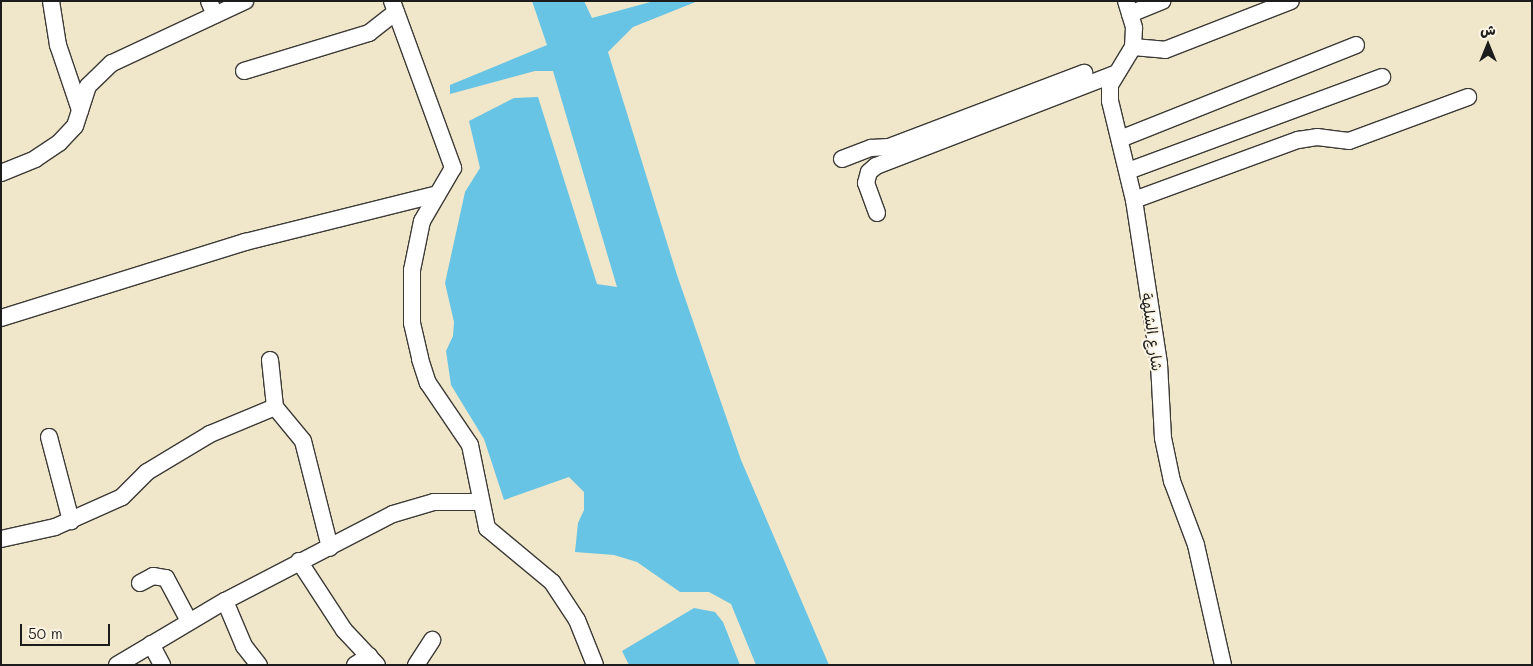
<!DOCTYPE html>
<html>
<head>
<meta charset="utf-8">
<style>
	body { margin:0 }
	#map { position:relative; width:1533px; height:666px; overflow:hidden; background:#f0e7ca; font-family:Mali,"Playpen Sans Arabic",sans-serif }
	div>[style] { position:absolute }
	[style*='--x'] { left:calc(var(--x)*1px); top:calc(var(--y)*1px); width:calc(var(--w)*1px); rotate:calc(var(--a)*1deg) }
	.water>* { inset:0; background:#67c4e5 }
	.roads { filter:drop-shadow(1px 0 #3c3a36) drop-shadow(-1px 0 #3c3a36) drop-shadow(0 1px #3c3a36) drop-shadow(0 -1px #3c3a36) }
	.minor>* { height:16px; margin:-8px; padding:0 8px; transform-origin:8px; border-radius:8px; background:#fff }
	span { translate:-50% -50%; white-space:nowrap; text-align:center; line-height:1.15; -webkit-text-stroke:4px #fcf5e5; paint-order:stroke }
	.street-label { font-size:15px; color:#1c1c1c }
	.frame { position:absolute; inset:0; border:2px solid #1c1c1c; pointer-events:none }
	.north { position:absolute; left:1463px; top:20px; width:50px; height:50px; -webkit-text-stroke:4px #fcf5e5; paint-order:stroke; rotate:0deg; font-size:14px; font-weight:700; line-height:20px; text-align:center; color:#1c1c1c }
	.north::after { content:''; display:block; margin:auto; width:18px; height:22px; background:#1c1c1c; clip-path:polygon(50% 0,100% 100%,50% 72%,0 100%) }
	.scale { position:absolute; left:20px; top:624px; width:90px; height:22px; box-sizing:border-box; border:2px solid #1c1c1c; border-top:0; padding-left:6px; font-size:15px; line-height:18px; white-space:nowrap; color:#1c1c1c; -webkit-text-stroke:4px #fcf5e5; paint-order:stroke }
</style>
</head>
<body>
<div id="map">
	<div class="water">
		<div style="clip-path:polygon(532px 1px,584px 1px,592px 18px,654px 1px,698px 1px,633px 27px,608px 52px,677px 275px,741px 460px,829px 665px,756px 665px,731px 604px,709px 592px,680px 592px,637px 562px,614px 555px,575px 552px,578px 523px,584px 510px,584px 492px,569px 477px,504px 500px,484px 439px,451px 385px,446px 351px,453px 336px,454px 322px,445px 283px,465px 192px,480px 168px,469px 121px,514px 98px,538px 97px,597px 284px,617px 287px,553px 71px,535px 71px,450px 94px,450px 85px,547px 45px)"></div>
		<div style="clip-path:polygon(694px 608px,715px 612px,723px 622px,740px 665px,629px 665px,622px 651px)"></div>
	</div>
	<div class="roads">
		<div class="minor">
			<div style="--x:51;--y:1;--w:45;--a:81"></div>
			<div style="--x:58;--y:45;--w:69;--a:71.3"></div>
			<div style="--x:209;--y:1;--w:15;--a:67"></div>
			<div style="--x:392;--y:1;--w:178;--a:69.9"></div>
			<div style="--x:453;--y:168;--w:61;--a:120.3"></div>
			<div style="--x:422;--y:221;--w:50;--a:101.5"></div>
			<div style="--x:412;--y:270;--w:53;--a:90"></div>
			<div style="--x:412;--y:323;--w:37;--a:77"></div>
			<div style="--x:420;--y:359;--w:25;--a:72"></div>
			<div style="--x:428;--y:383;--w:75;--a:55.9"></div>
			<div style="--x:470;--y:445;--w:85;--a:78.4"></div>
			<div style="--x:487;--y:528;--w:85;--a:39.7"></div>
			<div style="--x:552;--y:582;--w:45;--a:56.7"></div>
			<div style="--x:577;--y:620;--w:48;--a:68.2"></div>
			<div style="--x:1126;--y:1;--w:28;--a:73"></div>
			<div style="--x:1134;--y:28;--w:19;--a:93"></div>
			<div style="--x:1133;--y:47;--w:44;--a:121.2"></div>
			<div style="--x:1110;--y:85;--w:16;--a:90"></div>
			<div style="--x:1110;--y:101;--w:102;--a:76.4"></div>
			<div style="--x:1134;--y:200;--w:166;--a:81.3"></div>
			<div style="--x:1159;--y:364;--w:74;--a:86.9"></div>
			<div style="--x:1163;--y:438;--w:44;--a:78.2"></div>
			<div style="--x:1172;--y:481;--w:68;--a:69.4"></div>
			<div style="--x:1196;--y:545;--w:123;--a:77.3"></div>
			<div style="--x:1130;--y:14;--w:35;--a:-22"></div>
			<div style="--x:1133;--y:47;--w:32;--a:5"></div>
			<div style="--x:1165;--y:50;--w:135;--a:-21.3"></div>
			<div style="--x:244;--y:71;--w:131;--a:-16.9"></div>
			<div style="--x:369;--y:33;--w:34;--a:-38"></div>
			<div style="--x:1120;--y:139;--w:254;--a:-21.7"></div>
			<div style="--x:842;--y:159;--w:31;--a:-21"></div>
			<div style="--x:871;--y:148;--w:18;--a:-3"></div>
			<div style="--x:889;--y:147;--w:209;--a:-20.8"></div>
			<div style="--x:1128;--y:171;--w:271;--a:-20.3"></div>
			<div style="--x:1;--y:173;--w:37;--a:-22"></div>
			<div style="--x:35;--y:159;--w:29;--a:-34"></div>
			<div style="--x:59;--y:143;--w:23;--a:-47"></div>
			<div style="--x:75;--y:126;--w:42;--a:-72"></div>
			<div style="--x:88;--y:86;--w:33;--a:-44"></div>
			<div style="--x:112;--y:63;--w:147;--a:-25"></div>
			<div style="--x:1134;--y:200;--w:175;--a:-20.1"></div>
			<div style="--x:1298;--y:140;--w:19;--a:-9"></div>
			<div style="--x:1317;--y:137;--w:32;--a:7"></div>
			<div style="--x:1349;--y:141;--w:127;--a:-20.3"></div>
			<div style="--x:877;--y:213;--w:32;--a:-110"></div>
			<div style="--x:866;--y:183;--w:11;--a:-75"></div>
			<div style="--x:869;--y:172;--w:9;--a:-41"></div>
			<div style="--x:876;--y:166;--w:258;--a:-21.1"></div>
			<div style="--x:1;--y:318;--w:256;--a:-17.3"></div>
			<div style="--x:245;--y:242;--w:198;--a:-14"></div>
			<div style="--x:270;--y:360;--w:47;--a:83.9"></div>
			<div style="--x:275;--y:407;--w:44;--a:50.5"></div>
			<div style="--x:303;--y:441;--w:110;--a:75.8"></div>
			<div style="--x:49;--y:437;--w:87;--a:75.3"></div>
			<div style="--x:1;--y:539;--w:55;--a:-12.5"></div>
			<div style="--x:55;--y:527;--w:73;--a:-24.1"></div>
			<div style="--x:122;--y:497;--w:35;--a:-45"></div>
			<div style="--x:147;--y:472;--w:74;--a:-31.1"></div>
			<div style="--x:210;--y:434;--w:70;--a:-22.6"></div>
			<div style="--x:299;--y:561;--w:82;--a:56.9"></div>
			<div style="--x:344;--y:630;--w:48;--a:46.7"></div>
			<div style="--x:140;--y:583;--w:15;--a:-28"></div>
			<div style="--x:153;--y:576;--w:13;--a:9"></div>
			<div style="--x:166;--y:578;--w:49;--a:61.9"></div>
			<div style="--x:225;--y:601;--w:49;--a:67.1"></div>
			<div style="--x:244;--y:646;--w:24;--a:52"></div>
			<div style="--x:151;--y:644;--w:24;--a:62"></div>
			<div style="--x:117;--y:665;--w:126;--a:-30.7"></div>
			<div style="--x:225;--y:601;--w:189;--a:-27.4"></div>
			<div style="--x:393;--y:514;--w:43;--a:-16.3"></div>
			<div style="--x:434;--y:502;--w:46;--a:0"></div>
			<div style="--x:355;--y:665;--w:17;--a:-33"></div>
			<div style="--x:416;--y:665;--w:30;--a:-57"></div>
		</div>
	</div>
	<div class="street-label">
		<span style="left:1152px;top:332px;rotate:82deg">شارع الشلهة</span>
	</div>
	<div class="frame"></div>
	<div class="north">ش</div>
	<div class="scale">50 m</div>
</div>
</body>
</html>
